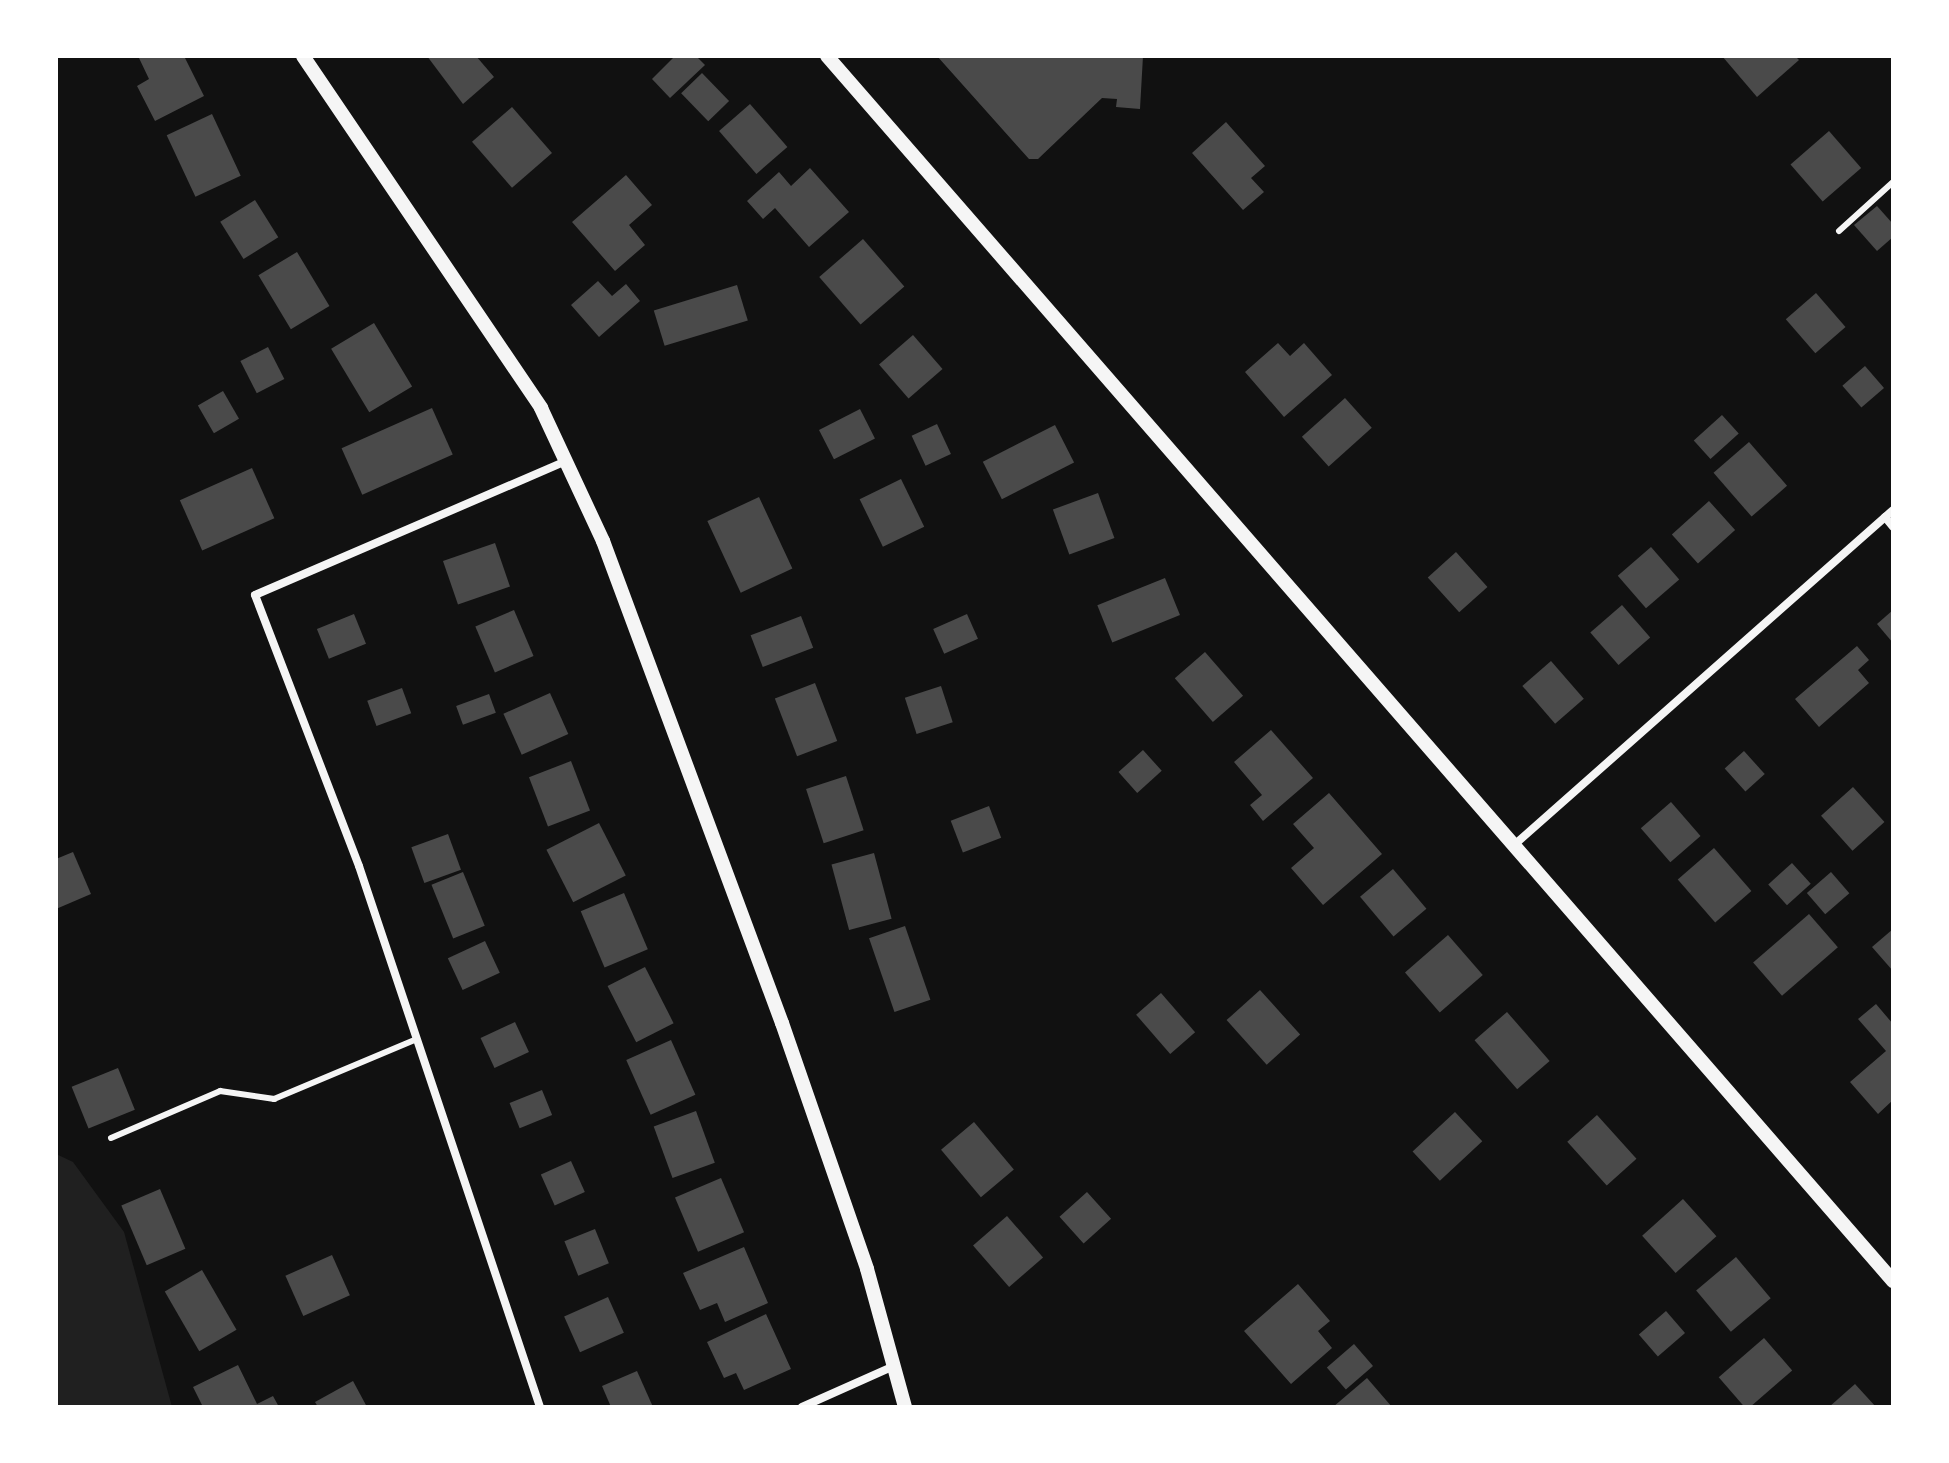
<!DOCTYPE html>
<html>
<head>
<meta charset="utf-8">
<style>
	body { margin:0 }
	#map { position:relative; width:1949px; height:1463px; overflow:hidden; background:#111; font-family:"Archivo Narrow",sans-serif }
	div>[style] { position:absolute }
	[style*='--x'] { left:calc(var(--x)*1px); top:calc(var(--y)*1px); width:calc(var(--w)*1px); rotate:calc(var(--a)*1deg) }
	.green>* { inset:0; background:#202020 }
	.building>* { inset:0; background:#4a4a4a; transform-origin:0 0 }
	.service>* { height:6px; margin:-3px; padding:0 3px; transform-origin:3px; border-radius:3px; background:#f5f5f5 }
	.minor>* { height:8px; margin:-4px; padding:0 4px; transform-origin:4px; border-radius:4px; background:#f5f5f5 }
	.tertiary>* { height:14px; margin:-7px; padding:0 7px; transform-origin:7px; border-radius:7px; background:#f5f5f5 }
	span { translate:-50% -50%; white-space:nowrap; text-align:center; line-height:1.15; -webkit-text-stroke:6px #fff; paint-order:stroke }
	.frame { position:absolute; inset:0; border:58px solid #fff; pointer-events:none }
</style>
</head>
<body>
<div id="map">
	<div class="green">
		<div style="clip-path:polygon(56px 1154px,73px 1162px,124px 1232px,172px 1407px,56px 1407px)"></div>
	</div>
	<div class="building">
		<div style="clip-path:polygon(184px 56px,204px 96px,155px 121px,137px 86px,149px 79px,139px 58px)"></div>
		<div style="clip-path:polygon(427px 56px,476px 56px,494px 77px,463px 104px)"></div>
		<div style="clip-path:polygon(675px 56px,696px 56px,705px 65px,670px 98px,652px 79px)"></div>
		<div style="clip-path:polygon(937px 56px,1143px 56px,1140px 109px,1116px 107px,1117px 99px,1102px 98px,1038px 159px,1029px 159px)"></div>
		<div style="clip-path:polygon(1722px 56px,1795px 56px,1799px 60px,1757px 97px)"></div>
		<div style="left:702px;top:73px;width:39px;height:29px;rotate:46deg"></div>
		<div style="left:750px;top:104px;width:57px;height:41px;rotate:49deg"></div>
		<div style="left:512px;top:107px;width:61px;height:53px;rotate:49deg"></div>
		<div style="left:212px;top:114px;width:68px;height:50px;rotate:65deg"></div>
		<div style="clip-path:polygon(1226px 122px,1265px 166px,1251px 178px,1264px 192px,1243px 210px,1192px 153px)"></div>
		<div style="left:1829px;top:131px;width:49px;height:51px;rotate:49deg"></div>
		<div style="clip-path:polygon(810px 168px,849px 212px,809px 247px,775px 208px,763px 219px,747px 201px,779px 172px,791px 186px)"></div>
		<div style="clip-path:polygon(626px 175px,652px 205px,629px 225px,645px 245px,615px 271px,572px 222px)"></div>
		<div style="left:255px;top:200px;width:44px;height:41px;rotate:58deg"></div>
		<div style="clip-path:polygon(1877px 206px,1893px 224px,1893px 237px,1877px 251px,1854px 225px)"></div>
		<div style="left:863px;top:239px;width:63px;height:58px;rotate:49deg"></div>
		<div style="left:297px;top:252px;width:63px;height:45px;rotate:59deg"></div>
		<div style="clip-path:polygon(598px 281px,612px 296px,626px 284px,640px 301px,599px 337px,571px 305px)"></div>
		<div style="left:737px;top:285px;width:37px;height:87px;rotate:73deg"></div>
		<div style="left:1816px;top:293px;width:45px;height:40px;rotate:49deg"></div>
		<div style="left:374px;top:323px;width:74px;height:50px;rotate:59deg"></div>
		<div style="left:913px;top:335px;width:45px;height:45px;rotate:49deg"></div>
		<div style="clip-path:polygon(1278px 343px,1290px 356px,1304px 343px,1332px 375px,1284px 417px,1245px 372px)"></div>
		<div style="left:268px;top:347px;width:36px;height:31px;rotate:63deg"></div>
		<div style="left:1865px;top:366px;width:29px;height:30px;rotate:49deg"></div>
		<div style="left:223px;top:391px;width:32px;height:29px;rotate:60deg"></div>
		<div style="left:1345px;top:398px;width:40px;height:58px;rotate:48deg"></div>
		<div style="left:432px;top:408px;width:51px;height:99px;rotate:66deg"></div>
		<div style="left:860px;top:409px;width:33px;height:46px;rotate:63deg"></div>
		<div style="left:1722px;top:415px;width:25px;height:38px;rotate:48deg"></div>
		<div style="left:937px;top:424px;width:33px;height:28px;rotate:65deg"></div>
		<div style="left:1055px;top:425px;width:42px;height:81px;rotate:63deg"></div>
		<div style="left:1749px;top:442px;width:58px;height:47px;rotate:49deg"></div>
		<div style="left:252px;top:468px;width:55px;height:79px;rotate:66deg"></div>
		<div style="left:901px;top:479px;width:53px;height:46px;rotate:64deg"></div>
		<div style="left:1098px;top:493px;width:48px;height:48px;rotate:70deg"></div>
		<div style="left:759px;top:497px;width:79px;height:57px;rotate:65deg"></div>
		<div style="left:1709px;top:501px;width:39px;height:50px;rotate:48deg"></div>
		<div style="left:495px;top:543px;width:46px;height:55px;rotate:71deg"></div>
		<div style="left:1651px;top:547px;width:43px;height:44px;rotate:49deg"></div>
		<div style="left:1456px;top:552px;width:47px;height:38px;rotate:48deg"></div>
		<div style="left:1165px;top:578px;width:40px;height:73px;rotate:68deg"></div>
		<div style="left:1622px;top:605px;width:43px;height:42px;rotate:49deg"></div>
		<div style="left:514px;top:610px;width:50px;height:42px;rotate:67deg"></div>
		<div style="clip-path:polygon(1893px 610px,1893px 643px,1877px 624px)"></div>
		<div style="left:354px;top:614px;width:32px;height:40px;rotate:68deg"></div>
		<div style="left:967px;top:614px;width:27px;height:37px;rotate:66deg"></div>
		<div style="left:801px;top:616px;width:34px;height:54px;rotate:69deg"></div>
		<div style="clip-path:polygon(1857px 646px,1869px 660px,1858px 670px,1869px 683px,1819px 727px,1795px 699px)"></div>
		<div style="left:1205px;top:652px;width:58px;height:40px;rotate:49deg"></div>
		<div style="left:1551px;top:661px;width:50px;height:38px;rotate:49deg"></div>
		<div style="left:815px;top:683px;width:62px;height:43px;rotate:69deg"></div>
		<div style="left:941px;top:686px;width:38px;height:38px;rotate:72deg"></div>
		<div style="left:402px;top:688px;width:27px;height:37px;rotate:70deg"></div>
		<div style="left:550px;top:693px;width:45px;height:51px;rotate:66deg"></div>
		<div style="left:489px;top:694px;width:20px;height:35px;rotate:70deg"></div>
		<div style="clip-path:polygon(1271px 730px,1313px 778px,1263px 821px,1250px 805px,1262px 795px,1234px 762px)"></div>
		<div style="left:1143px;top:750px;width:28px;height:33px;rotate:48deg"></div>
		<div style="left:1744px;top:751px;width:31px;height:26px;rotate:48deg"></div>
		<div style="left:571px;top:761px;width:53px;height:45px;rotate:69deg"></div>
		<div style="left:846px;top:776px;width:57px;height:42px;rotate:72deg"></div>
		<div style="left:1853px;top:787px;width:47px;height:43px;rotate:48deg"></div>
		<div style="clip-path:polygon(1329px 793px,1382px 854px,1323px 905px,1291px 868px,1314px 848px,1293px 824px)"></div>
		<div style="left:1671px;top:802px;width:45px;height:40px;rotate:49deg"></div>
		<div style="left:989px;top:806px;width:34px;height:41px;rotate:69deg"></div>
		<div style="left:599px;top:823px;width:59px;height:59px;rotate:63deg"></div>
		<div style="left:448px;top:834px;width:38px;height:39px;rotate:70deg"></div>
		<div style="left:1714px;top:848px;width:57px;height:48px;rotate:49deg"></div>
		<div style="clip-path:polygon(73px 852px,91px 894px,56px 909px,56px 859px)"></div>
		<div style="left:874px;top:853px;width:68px;height:44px;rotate:75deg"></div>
		<div style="left:1792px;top:863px;width:28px;height:32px;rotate:48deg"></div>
		<div style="left:1393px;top:869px;width:52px;height:43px;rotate:50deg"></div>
		<div style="left:463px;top:872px;width:58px;height:34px;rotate:68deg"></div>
		<div style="left:1831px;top:872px;width:28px;height:32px;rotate:49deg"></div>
		<div style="left:624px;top:893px;width:61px;height:47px;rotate:67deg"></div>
		<div style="left:1809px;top:914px;width:44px;height:74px;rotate:49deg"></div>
		<div style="left:905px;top:926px;width:78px;height:38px;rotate:71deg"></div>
		<div style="clip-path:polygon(1893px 929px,1893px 971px,1872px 947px)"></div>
		<div style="left:1448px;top:935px;width:53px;height:57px;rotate:49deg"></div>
		<div style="left:485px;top:941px;width:35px;height:41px;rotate:65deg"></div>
		<div style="left:645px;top:967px;width:63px;height:42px;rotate:63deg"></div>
		<div style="left:1260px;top:990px;width:60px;height:45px;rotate:48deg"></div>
		<div style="left:1161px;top:993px;width:52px;height:33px;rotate:49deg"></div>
		<div style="clip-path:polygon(1876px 1004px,1893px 1024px,1893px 1100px,1878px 1114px,1850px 1082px,1886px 1051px,1858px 1019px)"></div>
		<div style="left:1507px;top:1012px;width:65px;height:43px;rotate:49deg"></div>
		<div style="left:515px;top:1022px;width:33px;height:38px;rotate:65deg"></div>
		<div style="left:671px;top:1040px;width:60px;height:49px;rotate:66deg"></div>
		<div style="left:118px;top:1068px;width:45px;height:50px;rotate:68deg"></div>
		<div style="left:542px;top:1090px;width:27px;height:35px;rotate:68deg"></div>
		<div style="left:696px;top:1111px;width:55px;height:45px;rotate:70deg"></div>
		<div style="left:1455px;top:1112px;width:40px;height:58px;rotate:47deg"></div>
		<div style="left:1597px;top:1115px;width:59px;height:40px;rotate:48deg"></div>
		<div style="left:974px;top:1122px;width:62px;height:43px;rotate:50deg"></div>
		<div style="left:571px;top:1161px;width:34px;height:33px;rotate:66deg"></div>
		<div style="left:721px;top:1178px;width:59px;height:50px;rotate:67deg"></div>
		<div style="left:160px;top:1189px;width:65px;height:42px;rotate:67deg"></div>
		<div style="left:1087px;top:1192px;width:36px;height:37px;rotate:48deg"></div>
		<div style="left:1683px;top:1199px;width:50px;height:55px;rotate:48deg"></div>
		<div style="left:1007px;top:1216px;width:55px;height:45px;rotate:49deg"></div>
		<div style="left:595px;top:1229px;width:37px;height:33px;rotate:68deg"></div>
		<div style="clip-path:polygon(744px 1247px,768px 1303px,725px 1322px,717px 1303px,700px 1310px,683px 1273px)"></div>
		<div style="left:332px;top:1255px;width:44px;height:51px;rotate:66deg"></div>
		<div style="left:1736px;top:1257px;width:54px;height:52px;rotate:50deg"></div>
		<div style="left:202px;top:1270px;width:69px;height:43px;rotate:60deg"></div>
		<div style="clip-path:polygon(1298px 1284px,1330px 1321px,1318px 1331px,1332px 1348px,1291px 1384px,1244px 1331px)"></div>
		<div style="left:608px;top:1297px;width:39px;height:48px;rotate:66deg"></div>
		<div style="left:1666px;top:1311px;width:29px;height:36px;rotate:49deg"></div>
		<div style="clip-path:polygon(766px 1314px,791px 1369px,744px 1390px,736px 1373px,724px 1378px,707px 1342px)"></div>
		<div style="left:1764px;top:1338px;width:43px;height:60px;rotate:49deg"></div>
		<div style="left:1354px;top:1344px;width:29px;height:36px;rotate:49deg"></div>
		<div style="clip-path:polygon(238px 1365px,257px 1404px,273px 1396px,279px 1407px,203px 1407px,193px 1387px)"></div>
		<div style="clip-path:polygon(637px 1371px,653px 1407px,611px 1407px,602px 1386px)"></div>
		<div style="clip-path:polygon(1367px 1378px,1392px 1407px,1333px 1407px)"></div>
		<div style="clip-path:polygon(353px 1381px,367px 1407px,318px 1407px,315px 1402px)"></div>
		<div style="clip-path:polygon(1855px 1384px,1876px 1407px,1829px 1407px)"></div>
	</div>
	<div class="service">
		<div style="--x:1839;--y:231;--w:73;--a:-42.2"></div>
		<div style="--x:111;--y:1138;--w:119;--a:-23.3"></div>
		<div style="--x:220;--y:1091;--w:55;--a:8.4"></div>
		<div style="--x:274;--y:1099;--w:155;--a:-22.8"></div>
	</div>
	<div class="minor">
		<div style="--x:1885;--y:517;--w:13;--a:51"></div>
		<div style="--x:1513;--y:846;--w:507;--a:-41.48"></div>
		<div style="--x:540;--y:1407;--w:570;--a:-108.5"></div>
		<div style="--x:359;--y:866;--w:290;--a:-111"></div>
		<div style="--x:255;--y:595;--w:339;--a:-23.3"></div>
		<div style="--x:802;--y:1407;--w:101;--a:-24"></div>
	</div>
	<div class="tertiary">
		<div style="--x:303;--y:56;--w:425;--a:55.9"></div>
		<div style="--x:541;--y:408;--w:147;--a:65"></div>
		<div style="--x:603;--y:541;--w:514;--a:69.63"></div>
		<div style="--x:782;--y:1023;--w:260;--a:70.9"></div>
		<div style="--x:867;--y:1269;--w:143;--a:74.6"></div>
		<div style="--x:827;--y:56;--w:1624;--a:48.97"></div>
	</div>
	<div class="frame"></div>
</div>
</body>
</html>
